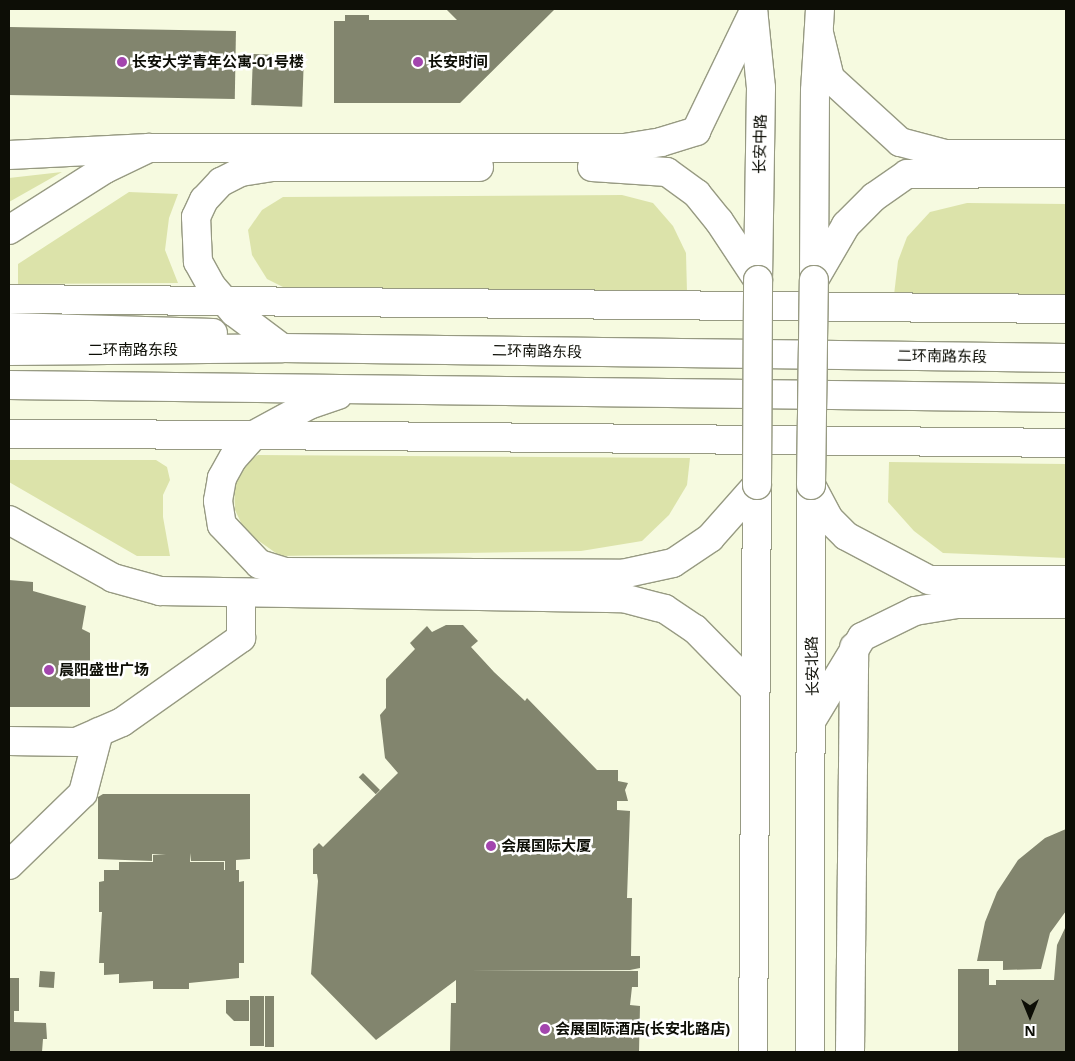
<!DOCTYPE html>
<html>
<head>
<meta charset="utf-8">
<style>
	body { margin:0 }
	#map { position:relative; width:1075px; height:1061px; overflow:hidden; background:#f6fae0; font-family:"Open Sans","Noto Sans SC",sans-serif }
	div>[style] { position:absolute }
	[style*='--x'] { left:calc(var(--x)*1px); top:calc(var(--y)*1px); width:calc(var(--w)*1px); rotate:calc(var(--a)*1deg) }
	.green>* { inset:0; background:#dce3aa }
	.building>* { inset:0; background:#82856e; transform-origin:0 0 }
	.roads { filter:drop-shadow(1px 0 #979a82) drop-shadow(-1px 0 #979a82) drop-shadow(0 1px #979a82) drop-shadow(0 -1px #979a82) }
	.minor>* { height:28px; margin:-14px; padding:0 14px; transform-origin:14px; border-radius:14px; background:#fff }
	.major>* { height:28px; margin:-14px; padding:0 14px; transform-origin:14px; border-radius:14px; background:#fff }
	.highway>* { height:28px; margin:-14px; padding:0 14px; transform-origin:14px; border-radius:14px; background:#fff }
	.bridges { filter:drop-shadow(1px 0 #979a82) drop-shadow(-1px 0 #979a82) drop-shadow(0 1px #979a82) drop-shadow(0 -1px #979a82) }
	.major-bridge>* { height:28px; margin:-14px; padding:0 14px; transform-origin:14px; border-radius:14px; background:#fff }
	.dots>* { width:14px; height:14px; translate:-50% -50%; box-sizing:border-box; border:2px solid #fff; border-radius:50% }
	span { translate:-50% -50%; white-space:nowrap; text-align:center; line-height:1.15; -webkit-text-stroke:5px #fff; paint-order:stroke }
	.poi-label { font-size:15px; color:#0d0e06; font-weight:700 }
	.left { translate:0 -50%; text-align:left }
	.street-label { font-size:15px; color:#0d0e06 }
	.frame { position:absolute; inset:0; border:10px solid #0d0e06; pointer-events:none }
	.north { position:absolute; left:1005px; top:991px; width:50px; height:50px; -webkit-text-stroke:4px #fff; paint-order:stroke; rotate:180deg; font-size:14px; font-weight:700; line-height:20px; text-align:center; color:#0d0e06 }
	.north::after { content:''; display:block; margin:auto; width:18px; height:22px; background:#0d0e06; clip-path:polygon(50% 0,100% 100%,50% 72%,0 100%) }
</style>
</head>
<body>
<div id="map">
	<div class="green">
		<div style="clip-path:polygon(62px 172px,9px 202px,9px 178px)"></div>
		<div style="clip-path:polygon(129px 192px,178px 194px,169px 218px,165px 250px,178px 283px,18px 284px,18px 264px)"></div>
		<div style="clip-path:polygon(622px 195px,653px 203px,673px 226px,686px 253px,687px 292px,293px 292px,267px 279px,252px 255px,248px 230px,262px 210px,283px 197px)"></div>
		<div style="clip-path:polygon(967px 203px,1066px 204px,1066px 297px,894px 295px,898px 261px,907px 237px,930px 212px)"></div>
		<div style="clip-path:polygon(258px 455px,690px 458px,687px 485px,669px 515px,642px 541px,581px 551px,280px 556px,245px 531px,235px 510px,234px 484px,242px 465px)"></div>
		<div style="clip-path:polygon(9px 460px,156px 460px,167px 467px,170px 480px,163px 495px,163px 517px,170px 556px,137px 556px,9px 482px)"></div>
		<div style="clip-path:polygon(889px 462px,1066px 464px,1066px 558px,943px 553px,914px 531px,888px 502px)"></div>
	</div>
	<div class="building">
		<div style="clip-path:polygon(446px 9px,555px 9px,460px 103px,334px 103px,334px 21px,345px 21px,345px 15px,369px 15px,369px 20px,457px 20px)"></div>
		<div style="left:9px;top:27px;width:227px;height:68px;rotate:1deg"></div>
		<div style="left:253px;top:54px;width:51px;height:51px;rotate:2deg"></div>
		<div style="clip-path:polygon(9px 580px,33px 582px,33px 591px,86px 606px,82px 629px,90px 633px,90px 707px,9px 707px)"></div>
		<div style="clip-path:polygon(446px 625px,463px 625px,478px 641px,471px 647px,494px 672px,525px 701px,527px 698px,597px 770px,618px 770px,618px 781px,628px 783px,625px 790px,628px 801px,617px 801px,617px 810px,630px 811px,627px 898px,632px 898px,631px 956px,640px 956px,640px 968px,630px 970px,468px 970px,638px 971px,638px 987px,632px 987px,630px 1005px,640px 1006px,639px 1052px,450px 1052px,451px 1003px,456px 1003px,456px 980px,376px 1040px,311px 974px,318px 881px,317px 874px,313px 874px,313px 849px,319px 843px,323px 847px,398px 773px,385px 758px,380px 715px,386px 708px,386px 679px,415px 649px,410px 643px,427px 626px,432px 632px)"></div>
		<div style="left:363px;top:773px;width:24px;height:6px;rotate:45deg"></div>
		<div style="clip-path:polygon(103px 794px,250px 794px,250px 859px,236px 860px,236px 870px,225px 870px,225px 861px,191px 861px,190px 853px,190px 862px,224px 862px,224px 870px,239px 870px,239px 882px,244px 881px,244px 963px,239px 963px,239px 978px,189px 983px,189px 989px,153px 989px,153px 981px,119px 983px,119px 974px,104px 975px,104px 963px,99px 963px,102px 912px,99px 912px,99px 882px,104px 881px,104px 870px,119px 870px,119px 862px,153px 862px,153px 855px,166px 855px,152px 854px,152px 861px,98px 859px,98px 797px)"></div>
		<div style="clip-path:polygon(1066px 829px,1066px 911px,1050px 933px,1041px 969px,1003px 970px,1003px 961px,977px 961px,985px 922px,997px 892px,1018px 860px,1045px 838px)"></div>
		<div style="clip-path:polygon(1066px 926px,1066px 1052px,958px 1052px,958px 969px,989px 969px,989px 985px,996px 985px,996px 980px,1054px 980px,1057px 945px)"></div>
		<div style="left:40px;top:971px;width:15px;height:16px;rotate:4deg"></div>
		<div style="clip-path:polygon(9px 978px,19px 978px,19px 1011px,14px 1011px,14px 1022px,46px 1023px,47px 1039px,43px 1039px,42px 1052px,9px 1052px)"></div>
		<div style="left:250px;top:996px;width:14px;height:50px"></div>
		<div style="left:265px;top:996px;width:9px;height:51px"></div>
		<div style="clip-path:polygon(226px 1000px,249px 1000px,249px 1021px,234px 1021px,226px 1013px)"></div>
	</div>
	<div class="roads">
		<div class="minor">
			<div style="--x:9;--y:741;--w:67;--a:0.9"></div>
			<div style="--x:76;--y:742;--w:50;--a:-23.5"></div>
			<div style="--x:122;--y:722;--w:146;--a:-35.2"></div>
			<div style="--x:241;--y:638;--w:45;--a:-90"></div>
			<div style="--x:9;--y:865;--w:103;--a:-44.2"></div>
			<div style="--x:83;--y:793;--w:63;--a:-75.3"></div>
			<div style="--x:850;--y:1052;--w:405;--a:-89.4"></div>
		</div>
		<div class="major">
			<div style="--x:753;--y:9;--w:79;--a:84.2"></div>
			<div style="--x:761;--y:88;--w:192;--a:90.9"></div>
			<div style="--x:9;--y:155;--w:140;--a:-2.9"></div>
			<div style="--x:814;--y:280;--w:189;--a:-89.7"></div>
			<div style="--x:815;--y:91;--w:82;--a:-86.5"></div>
			<div style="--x:9;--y:299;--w:1057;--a:0.54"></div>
			<div style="--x:9;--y:434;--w:245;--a:0.2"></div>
			<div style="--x:753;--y:1052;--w:567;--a:-89.6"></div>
			<div style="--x:810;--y:1052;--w:567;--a:-89.9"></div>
		</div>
		<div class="highway">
			<div style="--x:819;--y:33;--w:46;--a:76.3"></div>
			<div style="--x:830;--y:78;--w:95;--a:42.4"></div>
			<div style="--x:900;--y:142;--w:47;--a:14.9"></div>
			<div style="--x:945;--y:154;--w:121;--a:0"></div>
			<div style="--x:592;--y:167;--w:75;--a:3.8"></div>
			<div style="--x:667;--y:172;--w:37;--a:36"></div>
			<div style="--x:697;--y:194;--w:35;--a:51"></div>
			<div style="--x:719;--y:221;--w:71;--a:56.5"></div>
			<div style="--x:9;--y:230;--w:114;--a:-32.4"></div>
			<div style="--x:105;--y:169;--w:49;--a:-25.5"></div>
			<div style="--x:149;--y:148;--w:475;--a:0"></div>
			<div style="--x:624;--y:148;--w:37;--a:-9"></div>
			<div style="--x:661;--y:142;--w:37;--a:-17"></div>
			<div style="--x:696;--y:131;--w:131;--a:-64.2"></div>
			<div style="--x:814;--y:280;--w:64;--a:-59.8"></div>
			<div style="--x:846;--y:225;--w:40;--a:-45"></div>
			<div style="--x:874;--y:197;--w:40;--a:-34.9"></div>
			<div style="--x:907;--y:174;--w:159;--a:-0.4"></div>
			<div style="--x:9;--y:327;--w:204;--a:1.7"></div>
			<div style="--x:282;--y:348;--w:60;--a:-143.1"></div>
			<div style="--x:234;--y:312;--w:33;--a:-131"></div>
			<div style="--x:212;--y:287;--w:29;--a:-119"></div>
			<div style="--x:198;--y:262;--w:45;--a:-92.5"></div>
			<div style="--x:196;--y:217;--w:19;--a:-65"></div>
			<div style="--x:204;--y:200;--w:25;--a:-47"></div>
			<div style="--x:221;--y:182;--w:22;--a:-27"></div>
			<div style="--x:241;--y:172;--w:32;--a:-9"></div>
			<div style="--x:273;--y:167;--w:206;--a:0"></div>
			<div style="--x:9;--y:351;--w:273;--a:-0.6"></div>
			<div style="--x:282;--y:348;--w:784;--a:0.73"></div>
			<div style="--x:9;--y:385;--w:1057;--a:0.7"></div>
			<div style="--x:338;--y:395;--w:31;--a:161"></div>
			<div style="--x:309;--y:405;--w:63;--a:151.4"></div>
			<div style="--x:254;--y:435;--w:31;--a:132"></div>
			<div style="--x:233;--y:458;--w:23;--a:119"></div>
			<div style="--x:222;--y:478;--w:23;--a:100"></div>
			<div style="--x:218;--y:501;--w:24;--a:81"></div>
			<div style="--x:222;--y:525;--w:54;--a:46.5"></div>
			<div style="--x:259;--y:564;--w:27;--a:17"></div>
			<div style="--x:285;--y:572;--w:337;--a:0.3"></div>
			<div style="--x:622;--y:574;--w:52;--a:-12.2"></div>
			<div style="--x:673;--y:563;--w:45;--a:-34"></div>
			<div style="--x:710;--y:538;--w:71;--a:-48.4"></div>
			<div style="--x:254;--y:435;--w:812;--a:0.56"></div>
			<div style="--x:811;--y:485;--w:38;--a:62"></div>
			<div style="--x:829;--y:519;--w:24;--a:45"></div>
			<div style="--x:846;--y:536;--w:94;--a:27.9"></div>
			<div style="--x:929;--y:580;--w:137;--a:0"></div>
			<div style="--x:9;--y:520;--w:119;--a:29.1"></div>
			<div style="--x:113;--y:578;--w:49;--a:15.5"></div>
			<div style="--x:160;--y:591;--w:463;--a:0.9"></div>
			<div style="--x:623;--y:598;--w:43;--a:14.7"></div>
			<div style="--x:665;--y:609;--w:36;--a:34"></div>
			<div style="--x:695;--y:629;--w:86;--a:45.5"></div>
			<div style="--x:813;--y:718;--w:95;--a:-58.8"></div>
			<div style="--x:862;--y:637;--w:59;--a:-26.1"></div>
			<div style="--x:915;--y:611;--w:43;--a:-9.5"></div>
			<div style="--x:957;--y:604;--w:109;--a:0"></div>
		</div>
	</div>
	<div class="bridges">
		<div class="major-bridge">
			<div style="--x:757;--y:485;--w:205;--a:-89.7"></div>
			<div style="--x:811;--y:485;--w:205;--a:-89.2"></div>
		</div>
	</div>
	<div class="dots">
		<div style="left:122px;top:62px;background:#a345ae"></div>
		<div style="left:418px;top:62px;background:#a345ae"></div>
		<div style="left:49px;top:670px;background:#a345ae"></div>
		<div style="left:491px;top:846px;background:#a345ae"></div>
		<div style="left:545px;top:1029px;background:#a345ae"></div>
	</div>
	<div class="poi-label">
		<span class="left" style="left:132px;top:62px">长安大学青年公寓-01号楼</span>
		<span class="left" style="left:428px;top:62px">长安时间</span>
		<span class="left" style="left:59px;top:670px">晨阳盛世广场</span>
		<span class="left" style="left:501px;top:846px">会展国际大厦</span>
		<span class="left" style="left:555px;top:1029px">会展国际酒店(长安北路店)</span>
	</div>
	<div class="street-label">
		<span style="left:760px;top:144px;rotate:-89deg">长安中路</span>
		<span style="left:133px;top:350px">二环南路东段</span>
		<span style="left:537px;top:351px;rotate:1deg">二环南路东段</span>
		<span style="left:942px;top:356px;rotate:1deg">二环南路东段</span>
		<span style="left:812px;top:666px;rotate:-91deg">长安北路</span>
	</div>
	<div class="frame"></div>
	<div class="north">N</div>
</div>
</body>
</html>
